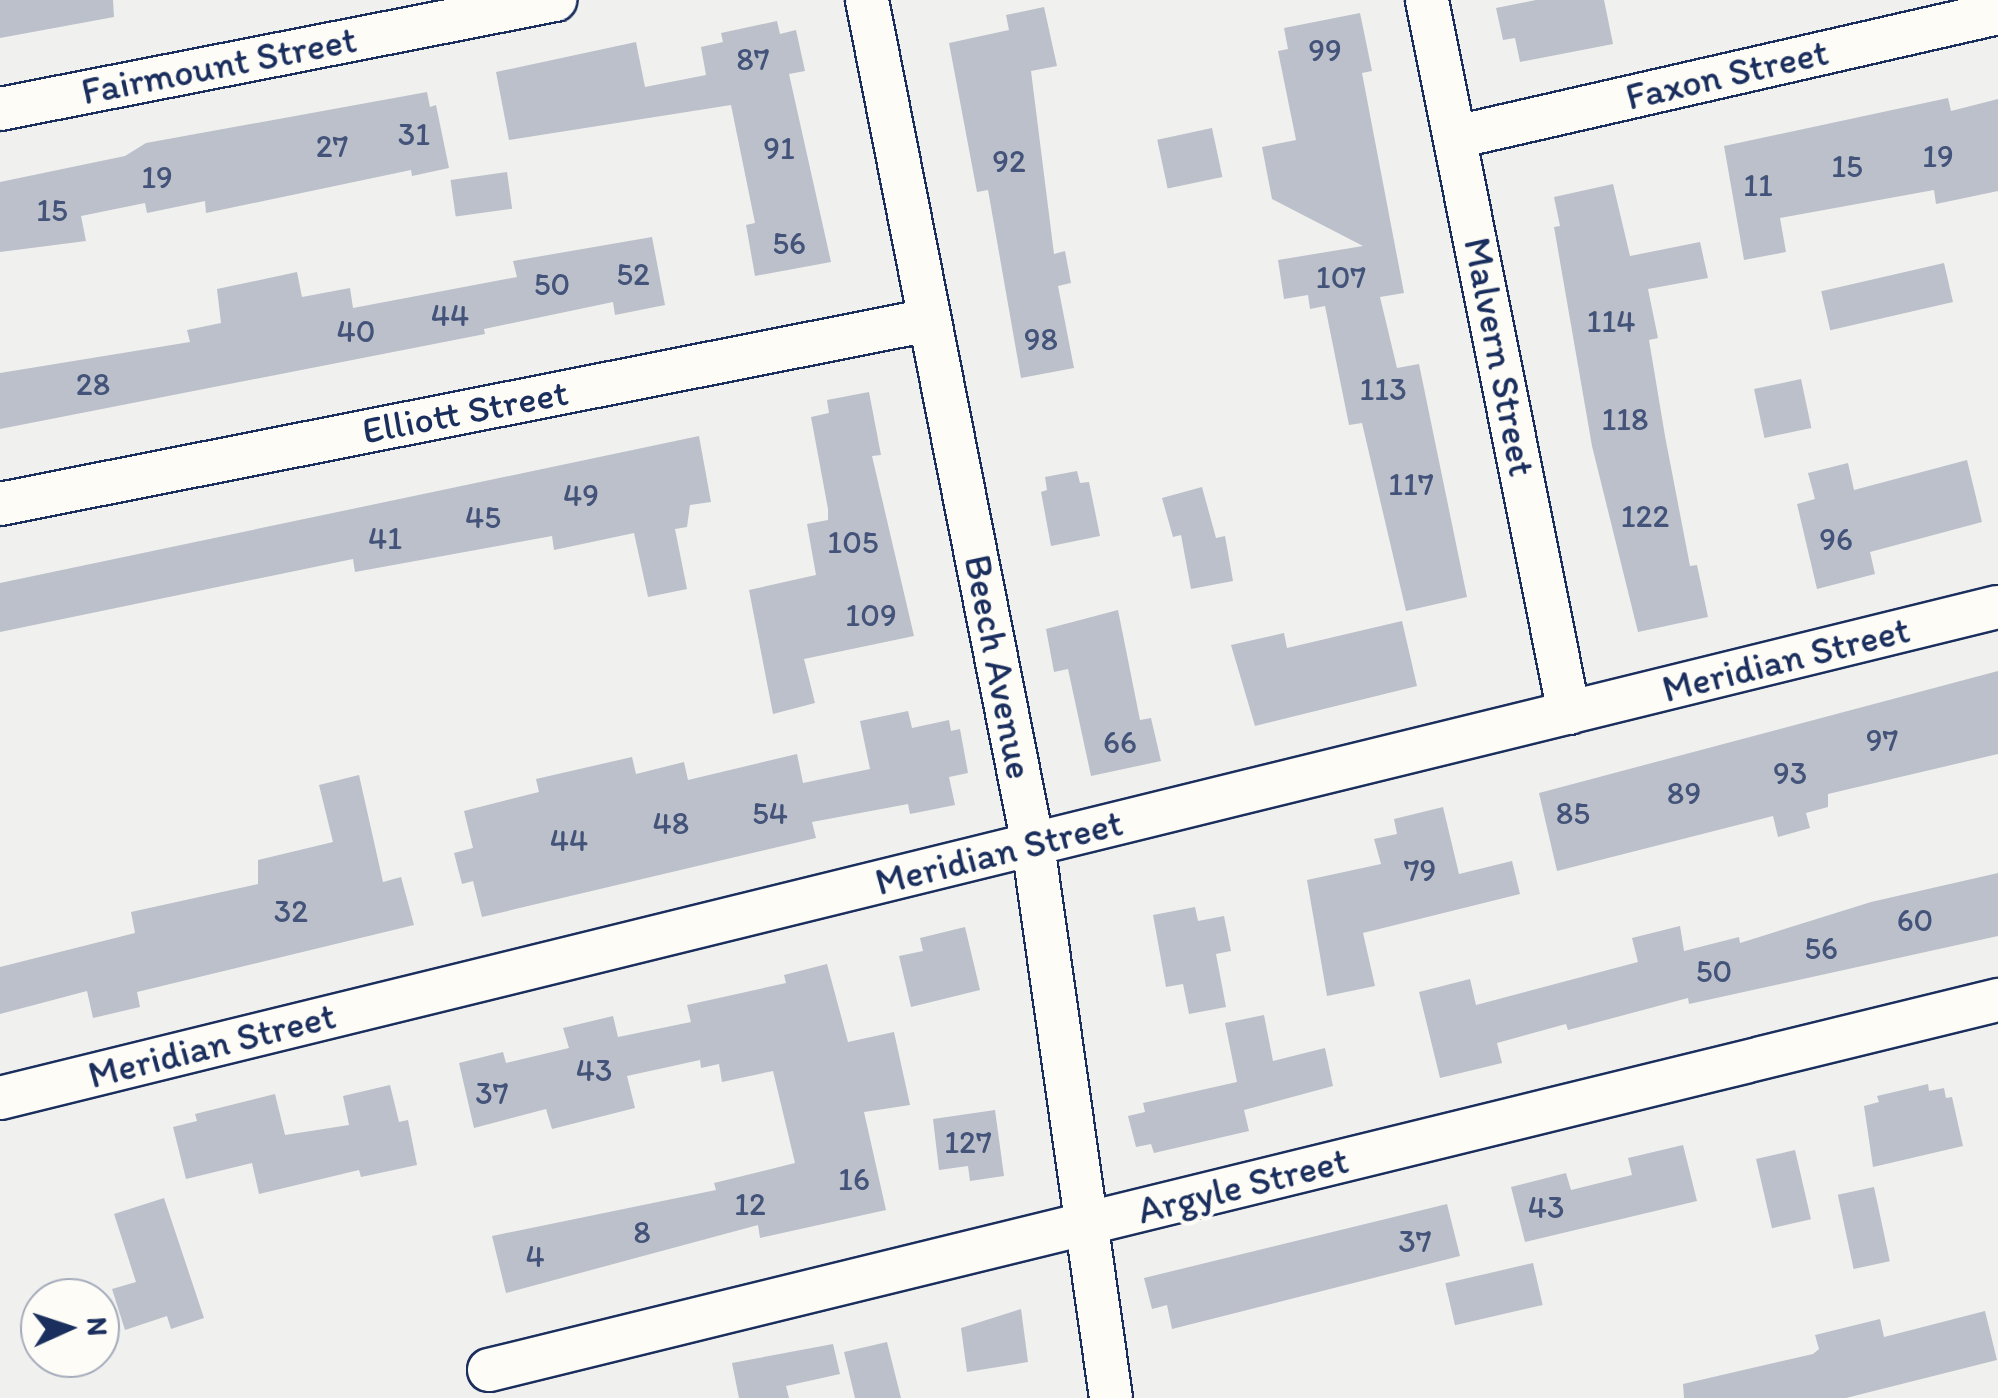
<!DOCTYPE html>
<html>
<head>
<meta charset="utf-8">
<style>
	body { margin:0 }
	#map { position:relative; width:1998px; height:1398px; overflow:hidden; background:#f0f0ee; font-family:Itim,sans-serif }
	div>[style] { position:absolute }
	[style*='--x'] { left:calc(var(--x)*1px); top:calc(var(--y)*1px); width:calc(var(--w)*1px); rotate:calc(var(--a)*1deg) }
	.building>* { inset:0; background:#bbc0ca; transform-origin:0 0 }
	.roads { filter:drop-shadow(2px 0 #1b2f5e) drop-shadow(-2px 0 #1b2f5e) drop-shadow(0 2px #1b2f5e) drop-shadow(0 -2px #1b2f5e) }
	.street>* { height:42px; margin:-21px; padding:0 21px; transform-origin:21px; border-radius:21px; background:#fdfcf7 }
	span { translate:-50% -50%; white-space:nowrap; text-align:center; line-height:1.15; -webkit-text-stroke:9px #fdfcf7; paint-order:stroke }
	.number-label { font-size:32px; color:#435379 }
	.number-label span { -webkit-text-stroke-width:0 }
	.street-label { font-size:38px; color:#1b2f5e }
	.north { position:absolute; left:20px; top:1278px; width:100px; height:100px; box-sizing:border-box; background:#fdfcf7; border:2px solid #a3aaba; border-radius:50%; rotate:87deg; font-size:28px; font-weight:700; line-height:40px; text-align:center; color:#1b2f5e }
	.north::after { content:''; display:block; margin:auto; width:35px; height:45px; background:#1b2f5e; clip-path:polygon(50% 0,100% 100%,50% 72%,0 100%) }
</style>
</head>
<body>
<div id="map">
	<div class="building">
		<div style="clip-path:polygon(0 0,113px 0,114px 17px,0 38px)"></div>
		<div style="clip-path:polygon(1536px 0,1604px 0,1613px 44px,1520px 62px,1515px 38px,1503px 40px,1496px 8px)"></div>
		<div style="clip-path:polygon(1044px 7px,1057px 66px,1031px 71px,1054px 254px,1065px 251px,1071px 283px,1058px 286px,1074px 368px,1021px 378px,988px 190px,977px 192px,949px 43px,1009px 30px,1006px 15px)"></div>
		<div style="clip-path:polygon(1360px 13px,1372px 71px,1362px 73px,1404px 293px,1380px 297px,1397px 368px,1419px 364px,1467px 597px,1406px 611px,1362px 423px,1349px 425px,1325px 306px,1310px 309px,1308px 295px,1284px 299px,1278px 260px,1363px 246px,1272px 199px,1262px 147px,1296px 140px,1278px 51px,1288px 49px,1284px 28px)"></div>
		<div style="clip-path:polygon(777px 21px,780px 34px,796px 30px,805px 71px,789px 74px,831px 262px,755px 276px,746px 225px,755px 223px,731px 105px,509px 140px,496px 72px,636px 42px,645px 87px,706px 75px,701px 47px,723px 42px,721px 33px)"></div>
		<div style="clip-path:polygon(427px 92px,430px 107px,436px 105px,449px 168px,412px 176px,411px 170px,206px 213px,205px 201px,147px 213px,145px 203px,81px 216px,86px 241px,0 252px,0 182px,125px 156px,146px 143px)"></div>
		<div style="clip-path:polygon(1948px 98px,1951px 111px,1998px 99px,1998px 191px,1936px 204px,1934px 190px,1780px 218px,1786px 252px,1744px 260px,1724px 146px)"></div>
		<div style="left:1212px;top:128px;width:50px;height:56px;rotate:78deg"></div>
		<div style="left:507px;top:172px;width:37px;height:57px;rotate:82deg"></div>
		<div style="clip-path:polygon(1613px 184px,1630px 256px,1700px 242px,1708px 278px,1648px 289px,1658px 338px,1649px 340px,1665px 436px,1690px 566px,1697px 565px,1708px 617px,1638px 632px,1592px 446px,1554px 227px,1560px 226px,1554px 197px)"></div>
		<div style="clip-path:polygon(652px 237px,665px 305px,615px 315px,613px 302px,484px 329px,485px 334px,0 429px,0 373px,190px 342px,187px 330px,221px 323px,217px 289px,297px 272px,302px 297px,350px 288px,353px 308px,517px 277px,513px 261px)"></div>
		<div style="left:1944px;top:263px;width:40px;height:126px;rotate:77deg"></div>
		<div style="left:1801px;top:379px;width:50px;height:48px;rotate:78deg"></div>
		<div style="clip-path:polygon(869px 392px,881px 455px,872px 456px,914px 636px,804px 659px,815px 703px,773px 714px,749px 590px,816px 575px,807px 524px,828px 520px,828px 509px,811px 417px,829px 413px,827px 400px)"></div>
		<div style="clip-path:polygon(699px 436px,711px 502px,690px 505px,687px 527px,675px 529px,687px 589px,648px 597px,634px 533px,554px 550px,552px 536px,355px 572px,353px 559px,0 632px,0 583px)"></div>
		<div style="clip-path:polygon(1967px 460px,1982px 522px,1870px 552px,1875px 574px,1817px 589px,1797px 504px,1815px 499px,1808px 473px,1848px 463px,1854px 490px)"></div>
		<div style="clip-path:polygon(1077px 471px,1080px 483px,1089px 482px,1100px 536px,1051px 546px,1041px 492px,1047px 490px,1045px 477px)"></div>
		<div style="clip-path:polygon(1202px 487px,1216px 538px,1225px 536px,1233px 581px,1191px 589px,1181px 535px,1173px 537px,1162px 498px)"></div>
		<div style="clip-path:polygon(1118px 610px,1140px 720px,1151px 718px,1161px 761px,1091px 776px,1068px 669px,1054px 672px,1046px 629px)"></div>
		<div style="clip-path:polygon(1402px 621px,1417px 686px,1255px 726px,1231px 645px,1284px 633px,1287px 648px)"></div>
		<div style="clip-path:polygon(1998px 671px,1998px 754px,1828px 794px,1828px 807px,1806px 813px,1810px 828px,1778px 837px,1773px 816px,1557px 871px,1539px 793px)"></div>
		<div style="clip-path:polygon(908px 711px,912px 728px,949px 720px,951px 731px,960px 729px,968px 773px,949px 777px,955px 805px,910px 814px,908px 804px,812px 822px,816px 838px,482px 917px,473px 881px,462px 884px,454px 853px,473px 848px,464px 811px,539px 792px,536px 779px,632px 757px,636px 774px,684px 762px,688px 780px,797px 754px,803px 783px,870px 769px,860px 721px)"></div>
		<div style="clip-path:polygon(359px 775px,383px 882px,401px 877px,414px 925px,137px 992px,140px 1007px,93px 1018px,87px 991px,0 1014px,0 967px,135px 933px,131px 912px,258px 884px,258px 860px,333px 842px,319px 785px)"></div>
		<div style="clip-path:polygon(1443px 807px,1459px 874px,1512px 861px,1520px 894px,1363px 933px,1375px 986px,1327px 996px,1307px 880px,1381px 864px,1374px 839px,1397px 834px,1394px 819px)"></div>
		<div style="clip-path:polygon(1998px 873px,1998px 936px,1689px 1004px,1688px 998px,1568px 1030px,1566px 1024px,1497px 1043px,1502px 1063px,1440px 1078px,1419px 992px,1470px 979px,1476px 1005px,1638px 962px,1632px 938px,1680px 926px,1684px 951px,1739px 937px,1740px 943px,1871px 902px)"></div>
		<div style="clip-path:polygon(1195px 907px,1198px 921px,1224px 916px,1231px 951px,1216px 954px,1226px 1007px,1189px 1014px,1183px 984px,1166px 987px,1153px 915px)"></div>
		<div style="clip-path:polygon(965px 927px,980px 990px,911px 1007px,899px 956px,923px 951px,920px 938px)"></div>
		<div style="clip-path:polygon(827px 964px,848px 1042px,894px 1032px,910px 1105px,864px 1112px,886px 1210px,760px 1238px,758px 1225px,506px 1293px,492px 1236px,716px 1190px,714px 1183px,795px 1163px,773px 1071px,722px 1082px,719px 1064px,701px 1068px,700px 1060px,627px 1076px,635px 1108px,552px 1129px,546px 1109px,474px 1128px,459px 1063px,503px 1052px,506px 1063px,569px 1048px,563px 1028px,613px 1016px,618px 1037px,691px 1022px,687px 1005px,786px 983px,784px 975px)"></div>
		<div style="clip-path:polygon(1264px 1015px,1273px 1061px,1325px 1048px,1333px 1086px,1244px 1110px,1249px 1131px,1154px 1153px,1151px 1144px,1136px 1147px,1128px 1116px,1145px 1112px,1143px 1103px,1237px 1082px,1225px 1023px)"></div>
		<div style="clip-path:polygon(1928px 1084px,1929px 1091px,1944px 1088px,1946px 1098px,1952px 1097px,1963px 1146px,1873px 1167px,1864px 1106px,1879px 1102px,1877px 1096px)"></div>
		<div style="clip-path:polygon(390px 1085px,399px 1122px,408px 1120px,417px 1165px,361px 1177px,359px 1170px,259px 1194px,252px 1163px,186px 1179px,173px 1127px,197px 1121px,195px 1114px,275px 1094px,285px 1135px,349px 1125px,343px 1096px)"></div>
		<div style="clip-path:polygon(995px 1110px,1004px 1176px,970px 1181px,968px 1166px,939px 1170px,933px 1119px)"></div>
		<div style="clip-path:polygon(1683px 1145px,1697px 1201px,1525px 1242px,1511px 1187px,1566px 1173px,1571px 1190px,1632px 1175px,1628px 1158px)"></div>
		<div style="left:1795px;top:1150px;width:71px;height:40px;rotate:77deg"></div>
		<div style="left:1874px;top:1187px;width:76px;height:37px;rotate:78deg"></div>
		<div style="clip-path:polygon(164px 1198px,204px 1318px,171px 1329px,167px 1316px,125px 1330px,112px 1289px,136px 1282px,114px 1214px)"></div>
		<div style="clip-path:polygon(1447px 1204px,1460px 1256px,1172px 1329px,1167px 1305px,1152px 1309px,1144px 1278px)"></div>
		<div style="left:1533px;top:1263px;width:43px;height:90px;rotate:77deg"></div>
		<div style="clip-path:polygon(1021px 1309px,1028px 1362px,967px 1372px,961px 1328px)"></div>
		<div style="clip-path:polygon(1985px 1311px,1997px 1360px,1846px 1398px,1684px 1398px,1683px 1384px,1813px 1354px,1819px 1349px,1815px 1335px,1880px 1319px,1884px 1337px)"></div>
		<div style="clip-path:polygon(887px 1342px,901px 1398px,855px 1398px,844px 1352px)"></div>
		<div style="clip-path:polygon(833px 1344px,840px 1374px,786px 1386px,789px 1398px,739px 1398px,732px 1363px)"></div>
	</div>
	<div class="roads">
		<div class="street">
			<div style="--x:867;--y:0;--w:861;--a:78.89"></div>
			<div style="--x:1033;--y:845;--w:558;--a:81.97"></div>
			<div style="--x:1427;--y:0;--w:727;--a:78.74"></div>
			<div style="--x:0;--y:109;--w:566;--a:-11.11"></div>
			<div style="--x:1456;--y:137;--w:556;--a:-12.89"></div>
			<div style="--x:0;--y:504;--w:947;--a:-11.2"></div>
			<div style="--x:0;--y:1098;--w:2057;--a:-13.81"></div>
			<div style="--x:489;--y:1370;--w:1554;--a:-13.78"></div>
		</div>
	</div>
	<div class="number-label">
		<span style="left:1325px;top:50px">99</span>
		<span style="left:753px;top:59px">87</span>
		<span style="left:414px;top:134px">31</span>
		<span style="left:332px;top:146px">27</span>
		<span style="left:779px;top:148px">91</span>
		<span style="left:1938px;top:156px">19</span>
		<span style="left:1009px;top:161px">92</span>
		<span style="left:1847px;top:166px">15</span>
		<span style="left:157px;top:177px">19</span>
		<span style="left:1758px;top:185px">11</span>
		<span style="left:52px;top:210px">15</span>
		<span style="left:789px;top:243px">56</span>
		<span style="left:633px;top:274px">52</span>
		<span style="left:1341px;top:277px">107</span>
		<span style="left:552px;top:284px">50</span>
		<span style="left:450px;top:315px">44</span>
		<span style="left:1611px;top:321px">114</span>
		<span style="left:356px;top:331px">40</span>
		<span style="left:1041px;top:339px">98</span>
		<span style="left:93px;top:384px">28</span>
		<span style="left:1383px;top:389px">113</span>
		<span style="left:1625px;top:419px">118</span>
		<span style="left:1411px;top:484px">117</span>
		<span style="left:581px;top:495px">49</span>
		<span style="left:1645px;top:516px">122</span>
		<span style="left:483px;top:517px">45</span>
		<span style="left:385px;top:538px">41</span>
		<span style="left:1836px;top:539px">96</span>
		<span style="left:853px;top:542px">105</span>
		<span style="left:871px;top:615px">109</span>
		<span style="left:1882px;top:740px">97</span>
		<span style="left:1120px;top:742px">66</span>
		<span style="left:1790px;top:773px">93</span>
		<span style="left:1684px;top:793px">89</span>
		<span style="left:770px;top:813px">54</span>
		<span style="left:1573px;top:813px">85</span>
		<span style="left:671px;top:823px">48</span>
		<span style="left:569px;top:840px">44</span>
		<span style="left:1420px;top:870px">79</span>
		<span style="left:291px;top:911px">32</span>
		<span style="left:1915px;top:920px">60</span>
		<span style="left:1821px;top:948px">56</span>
		<span style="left:1714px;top:971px">50</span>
		<span style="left:594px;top:1070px">43</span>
		<span style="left:492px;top:1093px">37</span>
		<span style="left:968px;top:1142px">127</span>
		<span style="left:854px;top:1179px">16</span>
		<span style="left:750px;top:1204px">12</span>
		<span style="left:1546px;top:1207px">43</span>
		<span style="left:642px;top:1232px">8</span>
		<span style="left:1415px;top:1241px">37</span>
		<span style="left:535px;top:1256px">4</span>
	</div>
	<div class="street-label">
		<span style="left:219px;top:66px;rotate:-11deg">Fairmount Street</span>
		<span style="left:1727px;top:75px;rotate:-13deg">Faxon Street</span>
		<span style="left:1499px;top:357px;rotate:79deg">Malvern Street</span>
		<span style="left:465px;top:412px;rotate:-11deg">Elliott Street</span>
		<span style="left:1786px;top:660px;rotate:-14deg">Meridian Street</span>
		<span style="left:998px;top:667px;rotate:79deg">Beech Avenue</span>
		<span style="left:999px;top:853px;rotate:-14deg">Meridian Street</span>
		<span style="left:212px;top:1046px;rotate:-14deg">Meridian Street</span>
		<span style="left:1243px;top:1186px;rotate:-14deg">Argyle Street</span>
	</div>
	<div class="north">N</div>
</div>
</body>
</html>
